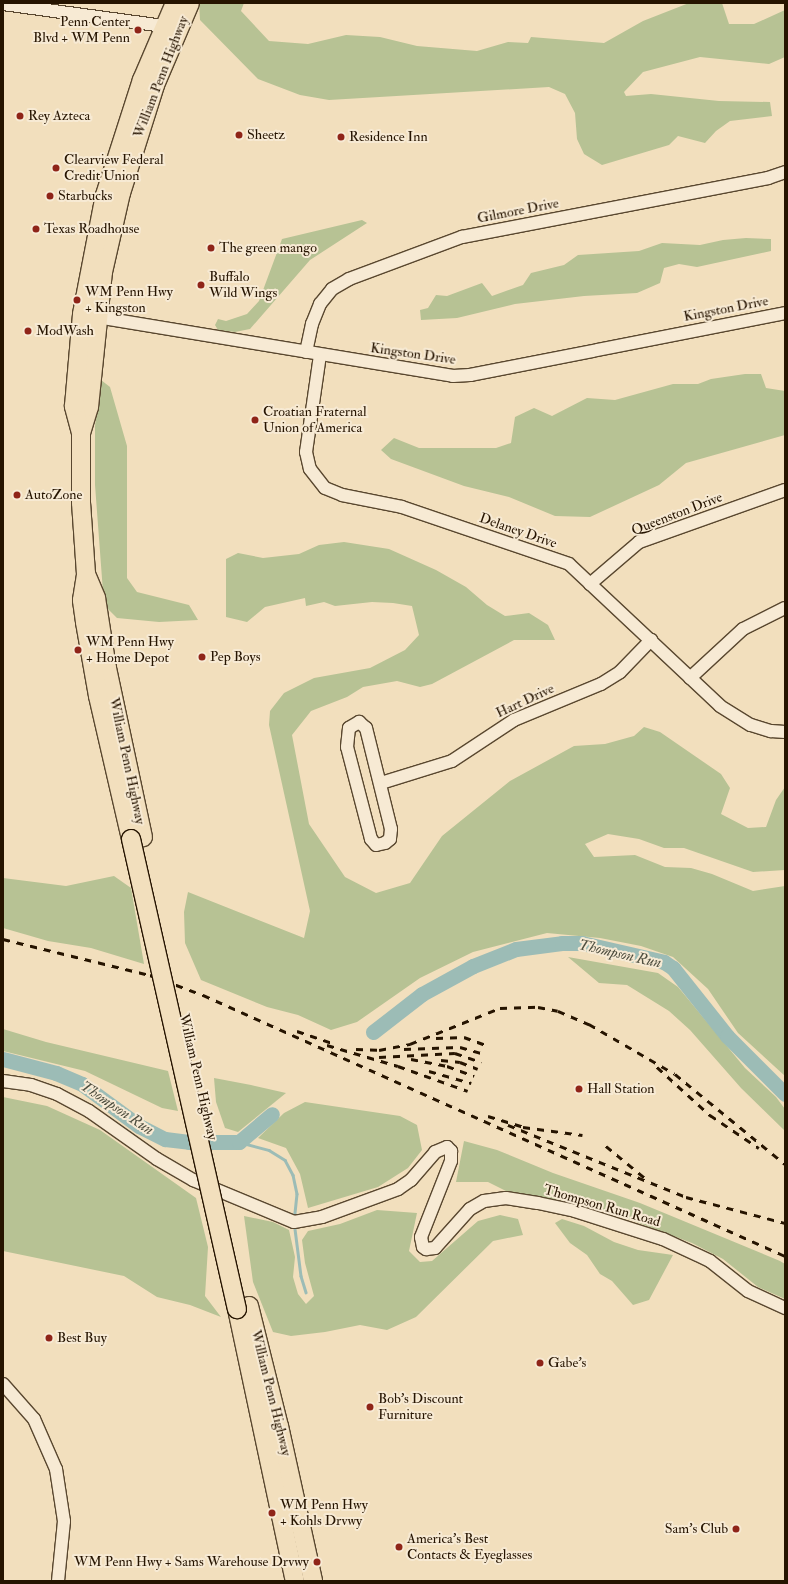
<!DOCTYPE html>
<html>
<head>
<meta charset="utf-8">
<style>
	body { margin:0 }
	#map { position:relative; width:788px; height:1584px; overflow:hidden; background:#f2dfbd; font-family:"IM FELL Double Pica",serif }
	div>[style] { position:absolute }
	[style*='--x'] { left:calc(var(--x)*1px); top:calc(var(--y)*1px); width:calc(var(--w)*1px); rotate:calc(var(--a)*1deg) }
	.green>* { inset:0; background:#b7c294 }
	.stream>* { height:2.5px; margin:-1.25px; padding:0 1.25px; transform-origin:1.25px; border-radius:1.25px; background:#9cbcb6 }
	.river>* { height:15px; margin:-7.5px; padding:0 7.5px; transform-origin:7.5px; border-radius:7.5px; background:#9cbcb6 }
	.roads { filter:drop-shadow(1px 0 #59472f) drop-shadow(-1px 0 #59472f) drop-shadow(0 1px #59472f) drop-shadow(0 -1px #59472f) }
	.minor>* { height:12px; margin:-6px; padding:0 6px; transform-origin:6px; border-radius:6px; background:#f7ead4 }
	.highway>* { height:18px; margin:-9px; padding:0 9px; transform-origin:9px; border-radius:9px; background:#f2dfbd }
	.rail>* { height:2.5px; margin-top:-1.25px; transform-origin:0; background:repeating-linear-gradient(90deg,#261400 0 7px,transparent 0 14px) }
	.bridges { filter:drop-shadow(1px 0 #261400) drop-shadow(-1px 0 #261400) drop-shadow(0 1px #261400) drop-shadow(0 -1px #261400) }
	.highway-bridge>* { height:18px; margin:-9px; padding:0 9px; transform-origin:9px; border-radius:9px; background:#f2dfbd }
	.dots>* { width:11px; height:11px; translate:-50% -50%; box-sizing:border-box; border:2px solid #f7ead4; border-radius:50% }
	span { translate:-50% -50%; white-space:nowrap; text-align:center; line-height:1.15; -webkit-text-stroke:4px #f7ead4; paint-order:stroke }
	.poi-label { font-size:14px; color:#261400 }
	.right { translate:-100% -50%; text-align:right }
	.left { translate:0 -50%; text-align:left }
	.street-label { font-size:14px; color:#261400 }
	.water-label { font-size:15px; color:#4f4f40; font-style:italic }
	.frame { position:absolute; inset:0; border:4px solid #261400; pointer-events:none }
</style>
</head>
<body>
<div id="map">
	<div class="green">
		<div style="clip-path:polygon(199px 3px,244px 3px,241px 11px,269px 41px,308px 44px,346px 35px,380px 37px,417px 46px,477px 51px,508px 42px,528px 43px,531px 37px,604px 43px,643px 21px,689px 3px,722px 3px,729px 24px,754px 24px,785px 10px,785px 57px,769px 64px,700px 57px,643px 72px,624px 92px,626px 96px,651px 94px,719px 101px,770px 102px,772px 116px,730px 121px,716px 131px,705px 143px,678px 136px,669px 145px,602px 165px,584px 154px,577px 139px,575px 113px,565px 94px,549px 87px,329px 100px,300px 95px,258px 79px,200px 20px)"></div>
		<div style="clip-path:polygon(362px 220px,367px 223px,310px 260px,250px 329px,235px 332px,218px 330px,215px 325px,218px 319px,226px 321px,247px 314px,259px 301px,282px 239px)"></div>
		<div style="clip-path:polygon(746px 238px,771px 239px,771px 251px,697px 267px,679px 264px,664px 268px,660px 283px,637px 293px,584px 296px,515px 304px,457px 318px,421px 320px,420px 310px,428px 308px,436px 295px,447px 296px,482px 283px,492px 296px,523px 285px,531px 273px,564px 265px,578px 255px,639px 251px,662px 243px,700px 245px,723px 240px)"></div>
		<div style="clip-path:polygon(745px 374px,761px 374px,766px 388px,785px 391px,785px 435px,686px 463px,659px 485px,590px 517px,555px 516px,509px 497px,464px 486px,391px 459px,381px 450px,394px 438px,419px 448px,496px 448px,511px 443px,515px 417px,534px 408px,552px 416px,587px 398px,615px 400px,673px 384px,698px 384px,711px 379px)"></div>
		<div style="clip-path:polygon(101px 380px,110px 387px,127px 446px,127px 578px,137px 592px,189px 605px,198px 620px,159px 622px,117px 618px,104px 605px,95px 485px,95px 426px)"></div>
		<div style="clip-path:polygon(344px 542px,389px 549px,436px 570px,466px 587px,487px 605px,505px 616px,529px 613px,548px 625px,555px 640px,514px 640px,432px 684px,420px 687px,397px 681px,363px 687px,347px 697px,311px 711px,292px 735px,309px 824px,345px 877px,376px 893px,410px 883px,442px 836px,510px 781px,574px 746px,605px 744px,634px 736px,644px 727px,660px 732px,721px 774px,730px 788px,721px 814px,748px 828px,766px 827px,776px 800px,785px 787px,785px 870px,753px 872px,684px 848px,664px 848px,639px 839px,608px 834px,585px 844px,594px 857px,635px 855px,665px 867px,691px 868px,712px 874px,753px 891px,785px 886px,785px 1076px,738px 1033px,708px 989px,673px 957px,641px 946px,600px 938px,547px 933px,473px 952px,420px 978px,357px 1022px,331px 1030px,298px 1015px,267px 1007px,201px 980px,185px 943px,184px 912px,188px 892px,304px 938px,310px 911px,269px 725px,270px 711px,284px 693px,314px 678px,370px 668px,405px 650px,419px 635px,412px 606px,393px 603px,372px 602px,335px 606px,324px 602px,306px 606px,305px 598px,265px 607px,247px 622px,226px 617px,226px 559px,238px 553px,263px 558px,299px 554px,319px 545px)"></div>
		<div style="clip-path:polygon(114px 876px,131px 888px,144px 964px,91px 948px,48px 941px,3px 928px,3px 878px,66px 886px)"></div>
		<div style="clip-path:polygon(568px 957px,658px 973px,678px 987px,745px 1068px,776px 1097px,785px 1109px,785px 1131px,741px 1088px,690px 1030px,669px 1011px,627px 985px,599px 983px)"></div>
		<div style="clip-path:polygon(3px 1029px,46px 1042px,168px 1071px,178px 1111px,162px 1108px,85px 1071px,3px 1051px)"></div>
		<div style="clip-path:polygon(214px 1078px,251px 1085px,286px 1093px,238px 1132px,225px 1128px,216px 1102px)"></div>
		<div style="clip-path:polygon(3px 1097px,47px 1106px,100px 1130px,196px 1198px,208px 1247px,205px 1296px,221px 1317px,190px 1305px,157px 1297px,124px 1276px,3px 1251px)"></div>
		<div style="clip-path:polygon(305px 1102px,400px 1116px,417px 1125px,422px 1150px,408px 1168px,378px 1187px,308px 1208px,300px 1174px,286px 1148px,258px 1138px,284px 1113px)"></div>
		<div style="clip-path:polygon(464px 1141px,497px 1150px,553px 1173px,640px 1203px,780px 1261px,785px 1264px,785px 1299px,758px 1287px,723px 1259px,692px 1243px,615px 1214px,575px 1203px,506px 1191px,488px 1182px,456px 1182px)"></div>
		<div style="clip-path:polygon(377px 1210px,417px 1213px,409px 1251px,420px 1262px,432px 1261px,478px 1221px,500px 1215px,518px 1219px,523px 1235px,493px 1241px,416px 1317px,387px 1330px,360px 1325px,325px 1332px,291px 1336px,273px 1332px,253px 1282px,244px 1216px,273px 1222px,289px 1230px,295px 1257px,293px 1277px,298px 1294px,306px 1304px,314px 1296px,305px 1263px,302px 1240px,308px 1231px,340px 1224px)"></div>
		<div style="clip-path:polygon(562px 1219px,584px 1226px,614px 1242px,638px 1250px,673px 1255px,649px 1300px,633px 1305px,612px 1281px,600px 1274px,587px 1255px,570px 1243px,555px 1223px)"></div>
	</div>
	<div class="stream">
		<div style="--x:239;--y:1142;--w:31;--a:15"></div>
		<div style="--x:269;--y:1150;--w:19;--a:32"></div>
		<div style="--x:285;--y:1160;--w:17;--a:62"></div>
		<div style="--x:293;--y:1175;--w:19;--a:78"></div>
		<div style="--x:297;--y:1194;--w:20;--a:96"></div>
		<div style="--x:295;--y:1229;--w:47;--a:82.7"></div>
		<div style="--x:301;--y:1276;--w:17;--a:73"></div>
	</div>
	<div class="river">
		<div style="--x:373;--y:1032;--w:62;--a:-37.8"></div>
		<div style="--x:422;--y:994;--w:58;--a:-28.8"></div>
		<div style="--x:473;--y:966;--w:46;--a:-21.6"></div>
		<div style="--x:516;--y:949;--w:46;--a:-7.4"></div>
		<div style="--x:562;--y:943;--w:20;--a:0"></div>
		<div style="--x:582;--y:943;--w:84;--a:13"></div>
		<div style="--x:664;--y:962;--w:11;--a:34"></div>
		<div style="--x:673;--y:968;--w:87;--a:51.5"></div>
		<div style="--x:727;--y:1036;--w:82;--a:45"></div>
		<div style="--x:3;--y:1059;--w:55;--a:14.8"></div>
		<div style="--x:56;--y:1073;--w:28;--a:23"></div>
		<div style="--x:82;--y:1084;--w:71;--a:36.4"></div>
		<div style="--x:139;--y:1126;--w:29;--a:27"></div>
		<div style="--x:165;--y:1139;--w:24;--a:7"></div>
		<div style="--x:189;--y:1142;--w:50;--a:0"></div>
		<div style="--x:239;--y:1142;--w:43;--a:-40.3"></div>
	</div>
	<div class="roads">
		<div class="minor">
			<div style="--x:3;--y:4;--w:171;--a:7.8"></div>
			<div style="--x:91;--y:316;--w:367;--a:9.4"></div>
			<div style="--x:453;--y:376;--w:17;--a:-3"></div>
			<div style="--x:470;--y:375;--w:321;--a:-11.1"></div>
			<div style="--x:306;--y:352;--w:29;--a:-78"></div>
			<div style="--x:312;--y:324;--w:22;--a:-68"></div>
			<div style="--x:320;--y:304;--w:19;--a:-51"></div>
			<div style="--x:332;--y:289;--w:20;--a:-30"></div>
			<div style="--x:349;--y:279;--w:121;--a:-20.4"></div>
			<div style="--x:462;--y:237;--w:312;--a:-10.9"></div>
			<div style="--x:768;--y:178;--w:18;--a:-19"></div>
			<div style="--x:320;--y:355;--w:98;--a:98.2"></div>
			<div style="--x:306;--y:452;--w:17;--a:77"></div>
			<div style="--x:310;--y:469;--w:24;--a:52"></div>
			<div style="--x:325;--y:488;--w:18;--a:22"></div>
			<div style="--x:342;--y:495;--w:61;--a:11.3"></div>
			<div style="--x:402;--y:507;--w:176;--a:18.8"></div>
			<div style="--x:569;--y:564;--w:207;--a:43.2"></div>
			<div style="--x:720;--y:706;--w:36;--a:32"></div>
			<div style="--x:751;--y:725;--w:21;--a:17"></div>
			<div style="--x:771;--y:731;--w:14;--a:4"></div>
			<div style="--x:590;--y:584;--w:65;--a:-40.6"></div>
			<div style="--x:639;--y:542;--w:155;--a:-19.6"></div>
			<div style="--x:690;--y:678;--w:72;--a:-42.8"></div>
			<div style="--x:743;--y:629;--w:47;--a:-26.6"></div>
			<div style="--x:359;--y:722;--w:9;--a:41"></div>
			<div style="--x:366;--y:728;--w:104;--a:76.1"></div>
			<div style="--x:391;--y:829;--w:10;--a:96"></div>
			<div style="--x:390;--y:839;--w:6;--a:141"></div>
			<div style="--x:385;--y:843;--w:9;--a:167"></div>
			<div style="--x:376;--y:845;--w:8;--a:-130"></div>
			<div style="--x:371;--y:839;--w:95;--a:-104.6"></div>
			<div style="--x:347;--y:747;--w:19;--a:-84"></div>
			<div style="--x:349;--y:728;--w:12;--a:-31"></div>
			<div style="--x:381;--y:783;--w:74;--a:-17.2"></div>
			<div style="--x:452;--y:761;--w:74;--a:-33.5"></div>
			<div style="--x:514;--y:720;--w:94;--a:-22.5"></div>
			<div style="--x:601;--y:684;--w:22;--a:-32"></div>
			<div style="--x:620;--y:672;--w:45;--a:-45.9"></div>
			<div style="--x:3;--y:1081;--w:28;--a:8"></div>
			<div style="--x:31;--y:1085;--w:28;--a:19"></div>
			<div style="--x:57;--y:1094;--w:36;--a:28"></div>
			<div style="--x:89;--y:1111;--w:83;--a:35.2"></div>
			<div style="--x:157;--y:1159;--w:42;--a:30.3"></div>
			<div style="--x:193;--y:1180;--w:109;--a:22.6"></div>
			<div style="--x:294;--y:1222;--w:28;--a:-10"></div>
			<div style="--x:322;--y:1217;--w:81;--a:-20.2"></div>
			<div style="--x:398;--y:1189;--w:16;--a:-35"></div>
			<div style="--x:411;--y:1180;--w:37;--a:-49"></div>
			<div style="--x:435;--y:1152;--w:13;--a:-23"></div>
			<div style="--x:447;--y:1147;--w:6;--a:45"></div>
			<div style="--x:451;--y:1151;--w:10;--a:90"></div>
			<div style="--x:451;--y:1161;--w:82;--a:111.5"></div>
			<div style="--x:421;--y:1237;--w:10;--a:79"></div>
			<div style="--x:423;--y:1247;--w:4;--a:34"></div>
			<div style="--x:426;--y:1249;--w:9;--a:-6"></div>
			<div style="--x:435;--y:1248;--w:52;--a:-48.1"></div>
			<div style="--x:470;--y:1209;--w:16;--a:-30"></div>
			<div style="--x:484;--y:1201;--w:22;--a:-8"></div>
			<div style="--x:506;--y:1198;--w:32;--a:9"></div>
			<div style="--x:538;--y:1203;--w:38;--a:12"></div>
			<div style="--x:575;--y:1211;--w:92;--a:17.7"></div>
			<div style="--x:663;--y:1239;--w:52;--a:25.1"></div>
			<div style="--x:710;--y:1261;--w:48;--a:38.3"></div>
			<div style="--x:748;--y:1291;--w:41;--a:24.7"></div>
			<div style="--x:3;--y:1384;--w:47;--a:48.5"></div>
			<div style="--x:34;--y:1419;--w:55;--a:66.3"></div>
			<div style="--x:56;--y:1469;--w:53;--a:81.3"></div>
			<div style="--x:64;--y:1521;--w:60;--a:95.7"></div>
		</div>
		<div class="highway">
			<div style="--x:81;--y:433;--w:27;--a:-73"></div>
			<div style="--x:89;--y:407;--w:136;--a:-84.1"></div>
			<div style="--x:103;--y:272;--w:81;--a:-77.2"></div>
			<div style="--x:121;--y:193;--w:113;--a:-72.5"></div>
			<div style="--x:155;--y:85;--w:89;--a:-66.9"></div>
			<div style="--x:86;--y:574;--w:26;--a:67"></div>
			<div style="--x:96;--y:598;--w:71;--a:81.1"></div>
			<div style="--x:107;--y:668;--w:173;--a:78"></div>
			<div style="--x:131;--y:839;--w:147;--a:-103"></div>
			<div style="--x:98;--y:696;--w:75;--a:-100"></div>
			<div style="--x:85;--y:622;--w:22;--a:-98"></div>
			<div style="--x:82;--y:600;--w:26;--a:-81"></div>
			<div style="--x:86;--y:574;--w:71;--a:-94"></div>
			<div style="--x:81;--y:503;--w:70;--a:-90"></div>
			<div style="--x:81;--y:433;--w:28;--a:-105"></div>
			<div style="--x:74;--y:406;--w:92;--a:-85"></div>
			<div style="--x:82;--y:314;--w:121;--a:-79.1"></div>
			<div style="--x:105;--y:195;--w:121;--a:-72.2"></div>
			<div style="--x:142;--y:80;--w:84;--a:-66.8"></div>
			<div style="--x:249;--y:1306;--w:124;--a:76"></div>
			<div style="--x:279;--y:1426;--w:159;--a:77.6"></div>
			<div style="--x:237;--y:1309;--w:278;--a:78"></div>
		</div>
	</div>
	<div class="rail">
		<div style="--x:3;--y:939;--w:151;--a:13.8"></div>
		<div style="--x:150;--y:975;--w:57;--a:20.7"></div>
		<div style="--x:203;--y:995;--w:638;--a:24.15"></div>
		<div style="--x:297;--y:1031;--w:40;--a:18.9"></div>
		<div style="--x:436;--y:1038;--w:28;--a:-2"></div>
		<div style="--x:464;--y:1037;--w:27;--a:20"></div>
		<div style="--x:327;--y:1045;--w:74;--a:16.5"></div>
		<div style="--x:398;--y:1066;--w:74;--a:19.7"></div>
		<div style="--x:356;--y:1049;--w:28;--a:2"></div>
		<div style="--x:404;--y:1049;--w:56;--a:-2"></div>
		<div style="--x:460;--y:1047;--w:26;--a:16"></div>
		<div style="--x:379;--y:1050;--w:32;--a:-11"></div>
		<div style="--x:410;--y:1044;--w:97;--a:-21.8"></div>
		<div style="--x:500;--y:1008;--w:38;--a:-2"></div>
		<div style="--x:538;--y:1007;--w:20;--a:11"></div>
		<div style="--x:558;--y:1011;--w:34;--a:23"></div>
		<div style="--x:589;--y:1024;--w:99;--a:30.2"></div>
		<div style="--x:675;--y:1074;--w:142;--a:39.3"></div>
		<div style="--x:379;--y:1057;--w:76;--a:-3"></div>
		<div style="--x:455;--y:1053;--w:28;--a:19"></div>
		<div style="--x:411;--y:1059;--w:37;--a:11"></div>
		<div style="--x:447;--y:1066;--w:29;--a:20"></div>
		<div style="--x:441;--y:1060;--w:19;--a:6"></div>
		<div style="--x:460;--y:1062;--w:19;--a:21"></div>
		<div style="--x:657;--y:1067;--w:72;--a:42.2"></div>
		<div style="--x:710;--y:1115;--w:59;--a:34"></div>
		<div style="--x:429;--y:1071;--w:44;--a:15.9"></div>
		<div style="--x:488;--y:1116;--w:37;--a:17"></div>
		<div style="--x:523;--y:1127;--w:60;--a:7.7"></div>
		<div style="--x:508;--y:1125;--w:192;--a:22"></div>
		<div style="--x:686;--y:1197;--w:102;--a:14.7"></div>
		<div style="--x:606;--y:1146;--w:50;--a:39.4"></div>
	</div>
	<div class="bridges">
		<div class="highway-bridge">
			<div style="--x:131;--y:839;--w:482;--a:77.3"></div>
		</div>
	</div>
	<div class="dots">
		<div style="left:138px;top:30px;background:#8f2418"></div>
		<div style="left:20px;top:116px;background:#8f2418"></div>
		<div style="left:239px;top:135px;background:#8f2418"></div>
		<div style="left:341px;top:137px;background:#8f2418"></div>
		<div style="left:56px;top:168px;background:#8f2418"></div>
		<div style="left:50px;top:196px;background:#8f2418"></div>
		<div style="left:36px;top:229px;background:#8f2418"></div>
		<div style="left:211px;top:248px;background:#8f2418"></div>
		<div style="left:201px;top:285px;background:#8f2418"></div>
		<div style="left:77px;top:300px;background:#8f2418"></div>
		<div style="left:28px;top:331px;background:#8f2418"></div>
		<div style="left:255px;top:420px;background:#8f2418"></div>
		<div style="left:17px;top:495px;background:#8f2418"></div>
		<div style="left:78px;top:650px;background:#8f2418"></div>
		<div style="left:202px;top:657px;background:#8f2418"></div>
		<div style="left:579px;top:1089px;background:#8f2418"></div>
		<div style="left:49px;top:1338px;background:#8f2418"></div>
		<div style="left:540px;top:1363px;background:#8f2418"></div>
		<div style="left:370px;top:1407px;background:#8f2418"></div>
		<div style="left:272px;top:1513px;background:#8f2418"></div>
		<div style="left:736px;top:1529px;background:#8f2418"></div>
		<div style="left:399px;top:1547px;background:#8f2418"></div>
		<div style="left:317px;top:1562px;background:#8f2418"></div>
	</div>
	<div class="poi-label">
		<span class="right" style="left:130px;top:30px">Penn Center<br>Blvd + WM Penn</span>
		<span class="left" style="left:28px;top:116px">Rey Azteca</span>
		<span class="left" style="left:247px;top:135px">Sheetz</span>
		<span class="left" style="left:349px;top:137px">Residence Inn</span>
		<span class="left" style="left:64px;top:168px">Clearview Federal<br>Credit Union</span>
		<span class="left" style="left:58px;top:196px">Starbucks</span>
		<span class="left" style="left:44px;top:229px">Texas Roadhouse</span>
		<span class="left" style="left:219px;top:248px">The green mango</span>
		<span class="left" style="left:209px;top:285px">Buffalo<br>Wild Wings</span>
		<span class="left" style="left:85px;top:300px">WM Penn Hwy<br>+ Kingston</span>
		<span class="left" style="left:36px;top:331px">ModWash</span>
		<span class="left" style="left:263px;top:420px">Croatian Fraternal<br>Union of America</span>
		<span class="left" style="left:25px;top:495px">AutoZone</span>
		<span class="left" style="left:86px;top:650px">WM Penn Hwy<br>+ Home Depot</span>
		<span class="left" style="left:210px;top:657px">Pep Boys</span>
		<span class="left" style="left:587px;top:1089px">Hall Station</span>
		<span class="left" style="left:57px;top:1338px">Best Buy</span>
		<span class="left" style="left:548px;top:1363px">Gabe's</span>
		<span class="left" style="left:378px;top:1407px">Bob’s Discount<br>Furniture</span>
		<span class="left" style="left:280px;top:1513px">WM Penn Hwy<br>+ Kohls Drvwy</span>
		<span class="right" style="left:728px;top:1529px">Sam's Club</span>
		<span class="left" style="left:407px;top:1547px">America's Best<br>Contacts &amp; Eyeglasses</span>
		<span class="right" style="left:309px;top:1562px">WM Penn Hwy + Sams Warehouse Drvwy</span>
	</div>
	<div class="street-label">
		<span style="left:161px;top:77px;rotate:-69deg">William Penn Highway</span>
		<span style="left:518px;top:211px;rotate:-11deg">Gilmore Drive</span>
		<span style="left:726px;top:309px;rotate:-11deg">Kingston Drive</span>
		<span style="left:413px;top:354px;rotate:8deg">Kingston Drive</span>
		<span style="left:677px;top:514px;rotate:-21deg">Queenston Drive</span>
		<span style="left:518px;top:531px;rotate:19deg">Delaney Drive</span>
		<span style="left:525px;top:701px;rotate:-25deg">Hart Drive</span>
		<span style="left:127px;top:761px;rotate:78deg">William Penn Highway</span>
		<span style="left:198px;top:1077px;rotate:77deg">William Penn Highway</span>
		<span style="left:602px;top:1206px;rotate:16deg">Thompson Run Road</span>
		<span style="left:271px;top:1393px;rotate:76deg">William Penn Highway</span>
	</div>
	<div class="water-label">
		<span style="left:620px;top:954px;rotate:13deg">Thompson Run</span>
		<span style="left:117px;top:1108px;rotate:34deg">Thompson Run</span>
	</div>
	<div class="frame"></div>
</div>
</body>
</html>
